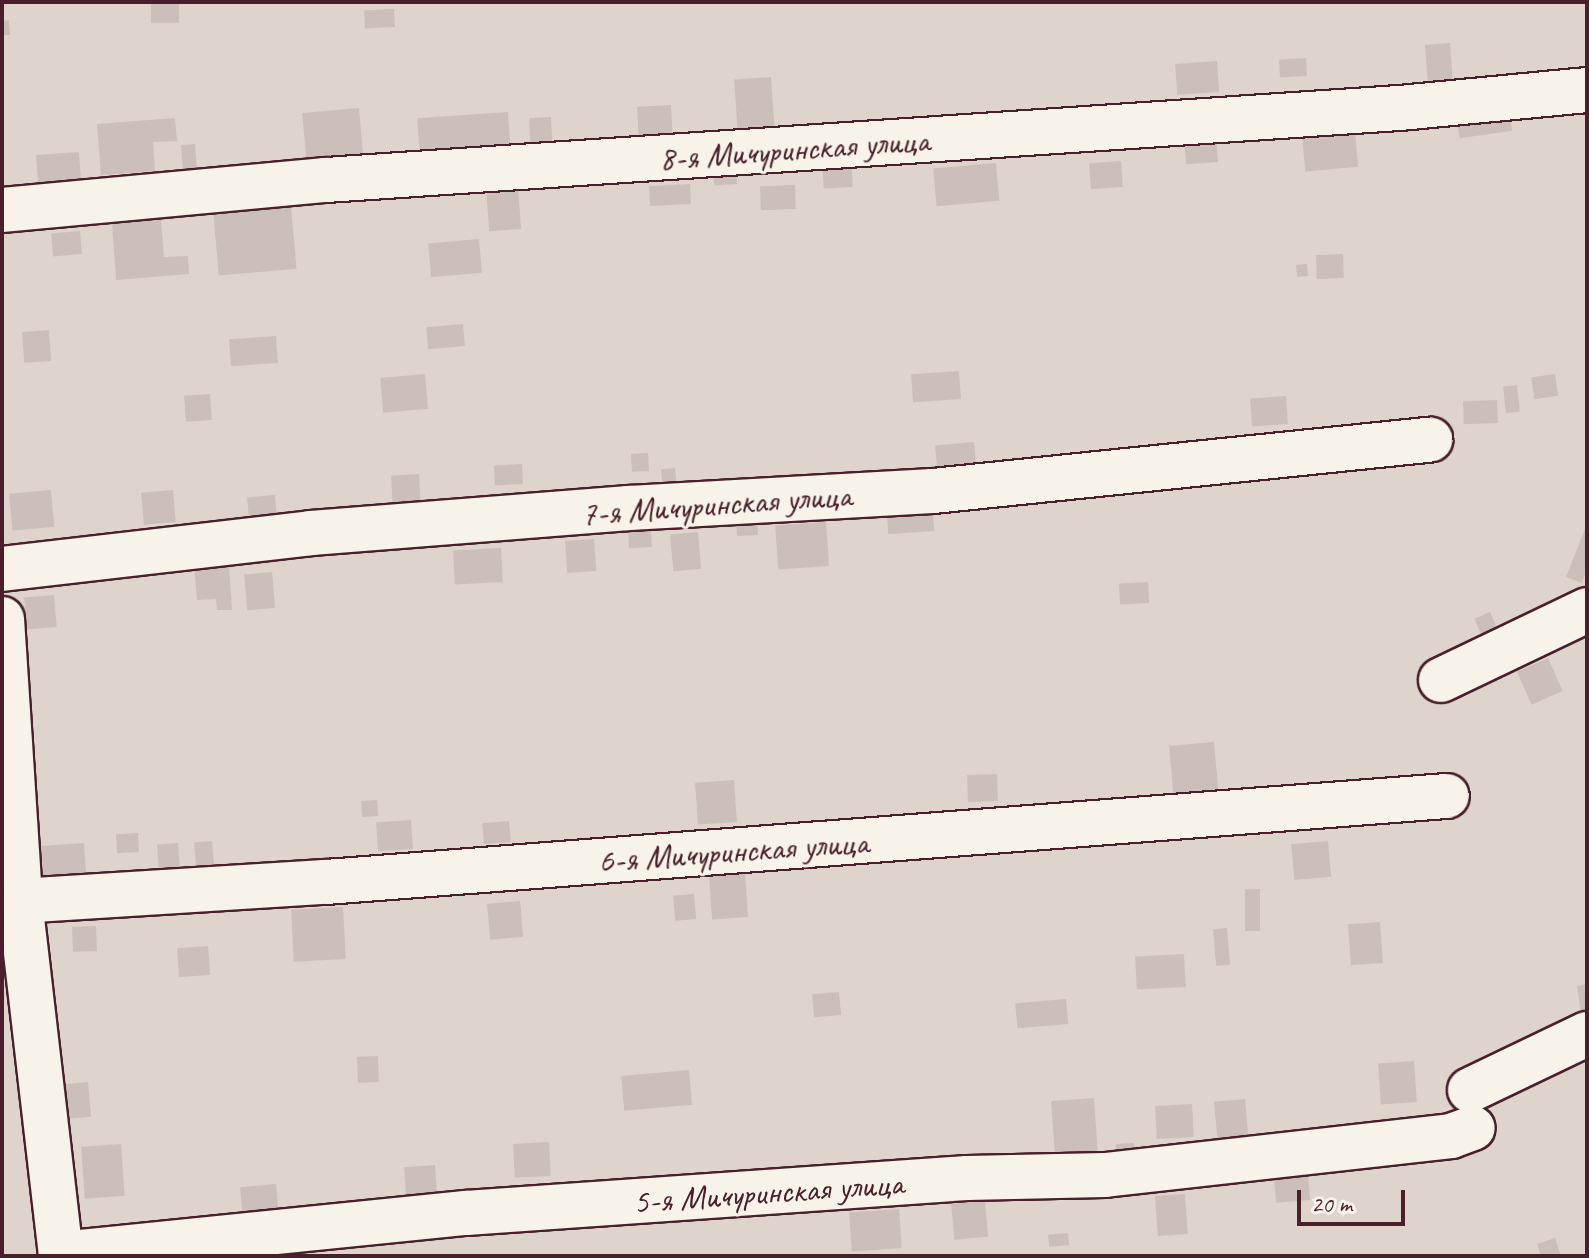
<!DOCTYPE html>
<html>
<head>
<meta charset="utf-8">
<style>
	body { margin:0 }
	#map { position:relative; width:1589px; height:1258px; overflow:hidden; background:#f7f3e8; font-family:Caveat,sans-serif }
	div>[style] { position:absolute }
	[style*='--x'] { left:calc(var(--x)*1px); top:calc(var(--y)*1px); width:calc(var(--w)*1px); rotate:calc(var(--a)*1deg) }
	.green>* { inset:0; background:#ded4cc; transform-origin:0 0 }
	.building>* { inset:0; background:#ccbfb9; transform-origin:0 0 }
	.roads { filter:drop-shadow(2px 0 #4a1f2b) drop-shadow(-2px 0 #4a1f2b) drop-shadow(0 2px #4a1f2b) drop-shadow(0 -2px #4a1f2b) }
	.minor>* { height:44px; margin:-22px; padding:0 22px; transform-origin:22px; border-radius:22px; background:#f7f3e8 }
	span { translate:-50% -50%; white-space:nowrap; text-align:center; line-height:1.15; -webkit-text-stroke:6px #f7f3e8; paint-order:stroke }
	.street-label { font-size:34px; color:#4a1f2b }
	.frame { position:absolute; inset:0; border:4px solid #4a1f2b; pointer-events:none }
	.scale { position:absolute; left:1297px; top:1190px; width:108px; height:36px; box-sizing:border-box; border:4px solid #4a1f2b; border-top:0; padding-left:10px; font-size:24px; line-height:28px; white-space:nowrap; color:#4a1f2b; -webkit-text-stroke:6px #f7f3e8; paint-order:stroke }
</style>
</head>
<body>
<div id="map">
	<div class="green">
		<div style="left:2px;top:2px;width:1585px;height:1254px"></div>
	</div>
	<div class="building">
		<div style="left:151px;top:2px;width:28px;height:21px"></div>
		<div style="left:394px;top:9px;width:18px;height:30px;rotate:87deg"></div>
		<div style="clip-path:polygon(9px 20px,10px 35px,2px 35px,2px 21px)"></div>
		<div style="left:1450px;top:43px;width:40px;height:25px;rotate:86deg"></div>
		<div style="left:1306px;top:58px;width:18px;height:27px;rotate:87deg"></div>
		<div style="left:1217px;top:61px;width:31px;height:42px;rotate:86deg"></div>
		<div style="left:771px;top:77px;width:52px;height:37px;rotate:86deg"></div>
		<div style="left:671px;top:105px;width:34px;height:34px;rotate:87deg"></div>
		<div style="left:359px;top:108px;width:59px;height:57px;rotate:85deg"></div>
		<div style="left:508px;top:112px;width:39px;height:91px;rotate:86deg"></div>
		<div style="left:1510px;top:116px;width:15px;height:53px;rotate:82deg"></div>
		<div style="left:551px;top:117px;width:34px;height:22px;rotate:87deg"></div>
		<div style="clip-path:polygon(175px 118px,177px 141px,153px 142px,155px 171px,101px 175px,97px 124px)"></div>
		<div style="left:1355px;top:132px;width:35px;height:53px;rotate:85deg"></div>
		<div style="left:1216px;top:134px;width:28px;height:32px;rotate:86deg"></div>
		<div style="left:195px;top:144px;width:28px;height:14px;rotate:86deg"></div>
		<div style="left:79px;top:152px;width:28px;height:43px;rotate:86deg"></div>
		<div style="left:851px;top:154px;width:33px;height:29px;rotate:87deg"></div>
		<div style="left:1121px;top:161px;width:26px;height:32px;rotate:86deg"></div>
		<div style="left:996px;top:163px;width:38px;height:63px;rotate:85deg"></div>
		<div style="left:736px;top:169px;width:15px;height:23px;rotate:86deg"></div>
		<div style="left:690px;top:184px;width:20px;height:41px;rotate:87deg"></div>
		<div style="left:518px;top:185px;width:44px;height:32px;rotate:86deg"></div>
		<div style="left:795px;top:185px;width:24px;height:35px;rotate:88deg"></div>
		<div style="left:291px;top:206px;width:63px;height:78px;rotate:85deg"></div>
		<div style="clip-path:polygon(161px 220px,164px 257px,188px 256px,189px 274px,116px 280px,112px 223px)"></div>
		<div style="left:80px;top:231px;width:23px;height:29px;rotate:85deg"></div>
		<div style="left:479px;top:239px;width:34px;height:51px;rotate:85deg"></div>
		<div style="left:1343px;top:254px;width:24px;height:27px;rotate:88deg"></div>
		<div style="left:1307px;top:264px;width:12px;height:11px;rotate:85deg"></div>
		<div style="left:463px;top:324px;width:22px;height:37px;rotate:85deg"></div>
		<div style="left:49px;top:330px;width:31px;height:27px;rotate:86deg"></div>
		<div style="left:276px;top:336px;width:27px;height:47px;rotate:86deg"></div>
		<div style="left:959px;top:371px;width:28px;height:48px;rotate:86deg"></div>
		<div style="left:425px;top:374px;width:35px;height:45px;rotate:85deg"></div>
		<div style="left:1555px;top:374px;width:22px;height:24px;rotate:82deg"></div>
		<div style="left:1517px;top:385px;width:27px;height:14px;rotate:84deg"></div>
		<div style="left:210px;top:394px;width:26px;height:26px;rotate:86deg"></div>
		<div style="left:1286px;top:396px;width:28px;height:36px;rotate:86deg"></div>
		<div style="left:1497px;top:400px;width:23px;height:34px;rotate:88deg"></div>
		<div style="left:974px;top:442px;width:22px;height:39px;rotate:85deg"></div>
		<div style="left:648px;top:453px;width:18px;height:17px;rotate:87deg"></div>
		<div style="left:522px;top:464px;width:20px;height:28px;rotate:87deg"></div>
		<div style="left:675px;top:468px;width:23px;height:14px;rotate:85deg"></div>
		<div style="left:419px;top:474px;width:37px;height:28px;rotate:87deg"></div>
		<div style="left:51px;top:490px;width:37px;height:42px;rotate:85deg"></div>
		<div style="left:173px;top:490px;width:32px;height:32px;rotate:85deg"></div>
		<div style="left:275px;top:495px;width:24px;height:28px;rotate:85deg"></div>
		<div style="left:932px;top:499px;width:32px;height:46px;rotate:86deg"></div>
		<div style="left:757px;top:516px;width:19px;height:21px;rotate:87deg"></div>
		<div style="left:826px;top:522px;width:44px;height:51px;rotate:86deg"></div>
		<div style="clip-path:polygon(1587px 524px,1587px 569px,1582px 583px,1566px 577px)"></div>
		<div style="left:651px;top:529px;width:18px;height:23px;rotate:87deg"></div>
		<div style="left:698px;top:532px;width:37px;height:28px;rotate:85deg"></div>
		<div style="left:594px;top:539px;width:32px;height:29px;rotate:86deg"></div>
		<div style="left:501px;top:548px;width:34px;height:48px;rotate:87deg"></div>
		<div style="clip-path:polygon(229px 565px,232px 610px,217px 610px,216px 599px,197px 600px,194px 567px)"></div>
		<div style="left:272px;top:572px;width:36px;height:28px;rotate:85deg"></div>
		<div style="left:1148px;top:582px;width:21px;height:29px;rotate:87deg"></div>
		<div style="left:54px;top:595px;width:32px;height:30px;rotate:85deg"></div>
		<div style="left:1490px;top:612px;width:23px;height:17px;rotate:67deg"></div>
		<div style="left:1548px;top:658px;width:36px;height:34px;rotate:66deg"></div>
		<div style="left:1214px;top:742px;width:50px;height:45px;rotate:85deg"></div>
		<div style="left:997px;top:774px;width:27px;height:30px;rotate:88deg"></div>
		<div style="left:734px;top:780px;width:42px;height:39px;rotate:86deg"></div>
		<div style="left:377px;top:800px;width:16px;height:16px;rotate:86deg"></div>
		<div style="left:411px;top:820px;width:29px;height:35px;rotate:86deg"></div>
		<div style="left:509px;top:821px;width:21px;height:27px;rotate:85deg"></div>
		<div style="left:138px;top:833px;width:19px;height:22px;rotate:87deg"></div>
		<div style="left:212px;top:841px;width:24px;height:18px;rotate:85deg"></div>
		<div style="left:1328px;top:841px;width:36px;height:37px;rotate:85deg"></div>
		<div style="left:84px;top:843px;width:42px;height:43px;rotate:86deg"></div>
		<div style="left:178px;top:843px;width:28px;height:21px;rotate:86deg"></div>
		<div style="left:745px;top:873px;width:44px;height:36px;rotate:86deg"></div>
		<div style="left:1245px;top:889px;width:15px;height:42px"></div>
		<div style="left:694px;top:894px;width:25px;height:21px;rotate:85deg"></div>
		<div style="left:520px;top:901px;width:36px;height:33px;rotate:85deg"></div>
		<div style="left:343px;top:907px;width:52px;height:52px;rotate:87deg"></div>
		<div style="left:1380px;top:922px;width:41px;height:32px;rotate:86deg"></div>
		<div style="left:96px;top:926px;width:25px;height:24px;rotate:88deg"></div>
		<div style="left:1227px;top:928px;width:37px;height:14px;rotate:85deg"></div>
		<div style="left:208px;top:946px;width:29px;height:31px;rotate:86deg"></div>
		<div style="left:1184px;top:954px;width:33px;height:49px;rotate:87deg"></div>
		<div style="clip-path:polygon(1587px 984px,1587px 1012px,1581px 1013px,1577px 986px)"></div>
		<div style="left:839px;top:992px;width:23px;height:27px;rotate:85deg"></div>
		<div style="left:1066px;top:999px;width:25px;height:51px;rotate:85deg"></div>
		<div style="left:378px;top:1056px;width:26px;height:21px;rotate:88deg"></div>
		<div style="left:1414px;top:1061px;width:41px;height:36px;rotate:86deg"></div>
		<div style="left:689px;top:1070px;width:35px;height:68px;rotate:85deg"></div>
		<div style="left:88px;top:1082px;width:35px;height:28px;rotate:85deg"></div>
		<div style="left:1094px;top:1098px;width:53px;height:43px;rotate:86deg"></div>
		<div style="left:1245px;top:1099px;width:38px;height:31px;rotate:85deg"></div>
		<div style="left:1192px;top:1104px;width:33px;height:37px;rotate:87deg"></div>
		<div style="left:549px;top:1142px;width:34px;height:36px;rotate:87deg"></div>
		<div style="left:1134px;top:1143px;width:20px;height:18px;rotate:87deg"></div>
		<div style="left:121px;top:1144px;width:52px;height:40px;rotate:86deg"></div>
		<div style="left:435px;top:1165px;width:30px;height:31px;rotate:86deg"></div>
		<div style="left:1308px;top:1176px;width:24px;height:34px;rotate:85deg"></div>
		<div style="left:276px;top:1184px;width:32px;height:36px;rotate:85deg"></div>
		<div style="left:1185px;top:1194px;width:40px;height:30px;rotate:86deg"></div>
		<div style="left:985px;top:1201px;width:36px;height:34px;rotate:85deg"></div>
		<div style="left:899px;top:1209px;width:39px;height:50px;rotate:86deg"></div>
		<div style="left:1068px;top:1233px;width:12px;height:20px;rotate:85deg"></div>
		<div style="clip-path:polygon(1555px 1238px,1561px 1256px,1541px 1256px,1537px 1244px)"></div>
	</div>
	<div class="roads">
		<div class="minor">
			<div style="--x:2;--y:210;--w:325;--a:-5.3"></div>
			<div style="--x:326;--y:180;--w:1076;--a:-3.84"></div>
			<div style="--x:1400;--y:108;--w:188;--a:-5.5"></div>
			<div style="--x:2;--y:569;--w:311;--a:-6.6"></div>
			<div style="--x:311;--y:533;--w:319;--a:-4.5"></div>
			<div style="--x:629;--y:508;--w:304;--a:-3.2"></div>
			<div style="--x:933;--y:491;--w:500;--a:-5.9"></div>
			<div style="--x:2;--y:619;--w:283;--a:86.3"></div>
			<div style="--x:20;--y:901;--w:357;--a:83.4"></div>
			<div style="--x:1441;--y:680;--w:162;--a:-25.6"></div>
			<div style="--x:20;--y:901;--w:307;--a:-3.6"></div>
			<div style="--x:326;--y:882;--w:1124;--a:-4.39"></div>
			<div style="--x:1470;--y:1090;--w:130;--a:-25.6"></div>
			<div style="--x:61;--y:1254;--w:407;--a:-5.8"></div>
			<div style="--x:466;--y:1213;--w:502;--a:-4"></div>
			<div style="--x:967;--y:1178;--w:138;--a:-1.2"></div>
			<div style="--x:1105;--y:1175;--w:348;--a:-6.4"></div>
			<div style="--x:1451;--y:1136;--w:23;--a:-20"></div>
		</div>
	</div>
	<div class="street-label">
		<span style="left:794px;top:149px;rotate:-4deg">8-я Мичуринская улица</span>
		<span style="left:716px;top:504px;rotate:-4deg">7-я Мичуринская улица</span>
		<span style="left:733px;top:851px;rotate:-4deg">6-я Мичуринская улица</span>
		<span style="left:768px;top:1192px;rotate:-4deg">5-я Мичуринская улица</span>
	</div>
	<div class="frame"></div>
	<div class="scale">20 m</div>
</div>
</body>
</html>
